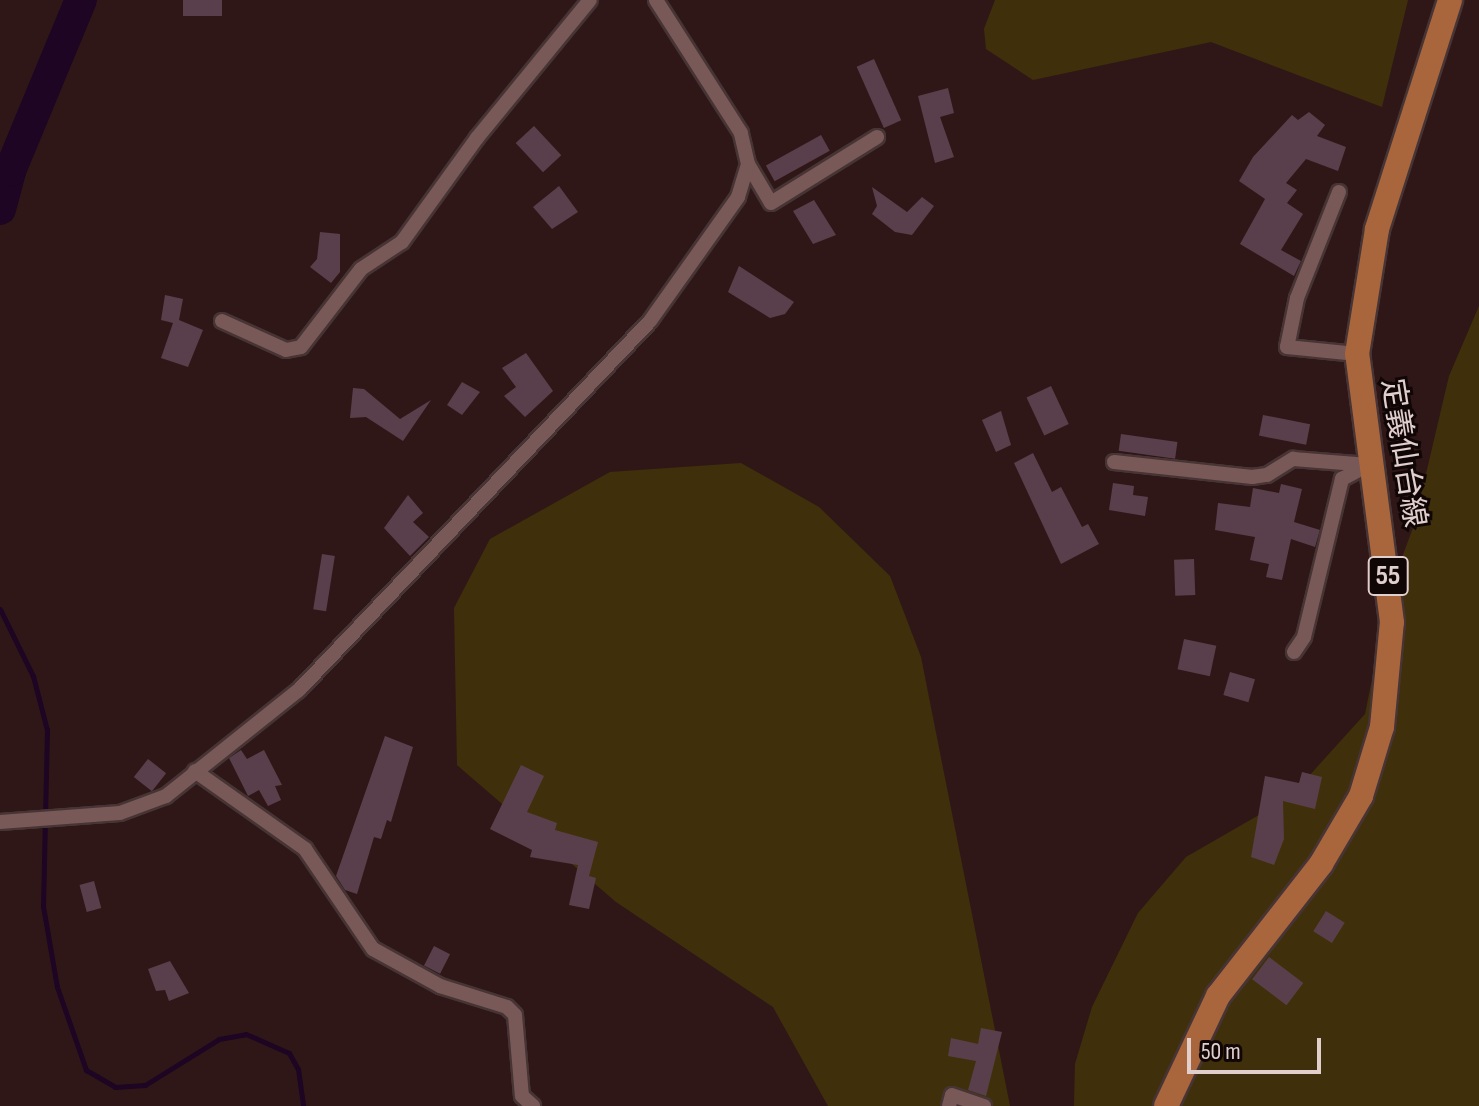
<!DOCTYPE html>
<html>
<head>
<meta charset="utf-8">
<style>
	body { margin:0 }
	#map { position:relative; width:1479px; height:1106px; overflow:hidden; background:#301717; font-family:"Sofia Sans Condensed","Noto Sans JP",sans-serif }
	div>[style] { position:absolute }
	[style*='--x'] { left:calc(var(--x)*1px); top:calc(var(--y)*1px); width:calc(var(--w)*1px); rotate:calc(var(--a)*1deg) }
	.green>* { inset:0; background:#3f300b }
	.stream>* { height:5px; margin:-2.5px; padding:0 2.5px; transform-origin:2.5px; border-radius:2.5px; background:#1d0523 }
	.river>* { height:32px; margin:-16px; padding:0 16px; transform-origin:16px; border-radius:16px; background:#1d0523 }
	.building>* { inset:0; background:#593f4b; transform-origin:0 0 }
	.roads { filter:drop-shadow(2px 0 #473434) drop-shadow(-2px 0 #473434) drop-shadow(0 2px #473434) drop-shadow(0 -2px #473434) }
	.street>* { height:14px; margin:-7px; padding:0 7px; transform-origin:7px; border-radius:7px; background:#785957 }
	.primary>* { height:24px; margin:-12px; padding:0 12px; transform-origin:12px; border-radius:12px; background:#a9663c }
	span { translate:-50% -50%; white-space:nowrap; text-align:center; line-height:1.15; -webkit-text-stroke:6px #110606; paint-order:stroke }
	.shield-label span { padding:2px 6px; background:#110606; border:2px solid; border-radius:6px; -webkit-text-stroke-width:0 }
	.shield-label { font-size:28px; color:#e1cfce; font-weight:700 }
	.street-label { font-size:30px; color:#e1cfce }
	.scale { position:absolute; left:1187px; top:1038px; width:134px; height:36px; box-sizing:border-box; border:4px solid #e1cfce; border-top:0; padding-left:10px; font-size:24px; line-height:28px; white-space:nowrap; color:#e1cfce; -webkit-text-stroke:6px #110606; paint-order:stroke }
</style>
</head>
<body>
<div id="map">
	<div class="green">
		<div style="clip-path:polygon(995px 0,1408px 0,1382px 107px,1211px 42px,1033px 80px,986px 49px,984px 29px)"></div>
		<div style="clip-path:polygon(1479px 306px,1479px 1106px,1074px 1106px,1075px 1064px,1092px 1007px,1138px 913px,1186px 857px,1290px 797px,1365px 714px,1390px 590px,1414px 525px,1449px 376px)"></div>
		<div style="clip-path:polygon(741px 463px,819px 507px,890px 576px,921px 657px,1010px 1106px,828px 1106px,773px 1007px,616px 902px,457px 765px,454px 608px,490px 539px,610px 472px)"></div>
	</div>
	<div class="stream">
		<div style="--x:0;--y:609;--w:75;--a:63.8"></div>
		<div style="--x:33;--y:676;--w:56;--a:75.5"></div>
		<div style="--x:47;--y:730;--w:176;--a:91.3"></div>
		<div style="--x:43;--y:906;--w:82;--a:80.2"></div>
		<div style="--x:57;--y:987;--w:88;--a:70.7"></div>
		<div style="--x:86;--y:1070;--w:34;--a:30"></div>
		<div style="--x:115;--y:1087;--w:30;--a:-4"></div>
		<div style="--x:145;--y:1085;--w:87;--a:-31.9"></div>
		<div style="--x:219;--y:1039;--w:27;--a:-10"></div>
		<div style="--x:246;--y:1034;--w:47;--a:23.8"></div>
		<div style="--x:289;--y:1053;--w:18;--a:61"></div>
		<div style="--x:298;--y:1069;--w:37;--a:82"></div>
	</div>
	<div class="river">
		<div style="--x:0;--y:209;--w:39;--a:-75"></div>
		<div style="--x:10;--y:171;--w:185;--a:-67.5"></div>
	</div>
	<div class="building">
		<div style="left:183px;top:0;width:39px;height:16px"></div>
		<div style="left:874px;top:59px;width:67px;height:19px;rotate:66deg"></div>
		<div style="clip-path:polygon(948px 88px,954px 113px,940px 117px,954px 157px,935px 163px,918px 96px)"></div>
		<div style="clip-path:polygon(1309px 112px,1325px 125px,1317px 136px,1346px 147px,1338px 171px,1306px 159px,1286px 183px,1297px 190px,1287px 203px,1303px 214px,1281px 250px,1301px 261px,1294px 276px,1240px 244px,1265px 199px,1239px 181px,1253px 157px,1292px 115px,1298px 120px)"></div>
		<div style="left:534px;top:126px;width:40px;height:25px;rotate:47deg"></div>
		<div style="left:821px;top:135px;width:18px;height:63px;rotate:61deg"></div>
		<div style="clip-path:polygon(559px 186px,578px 212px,552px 229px,533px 207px)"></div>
		<div style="clip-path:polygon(872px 187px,907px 212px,922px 197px,934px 206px,912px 235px,895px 232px,872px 214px,877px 206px)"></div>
		<div style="clip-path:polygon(814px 200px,836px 235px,813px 244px,793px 211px)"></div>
		<div style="clip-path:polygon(320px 232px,340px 234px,340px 272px,331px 283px,310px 267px,317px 259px)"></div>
		<div style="clip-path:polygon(739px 266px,794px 302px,785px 314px,770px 318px,728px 292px)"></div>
		<div style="clip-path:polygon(165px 295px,183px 299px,179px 320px,203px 330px,188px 367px,161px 358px,173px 323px,161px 320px)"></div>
		<div style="clip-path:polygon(526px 353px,553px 391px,525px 417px,504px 396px,516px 387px,502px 368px)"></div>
		<div style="clip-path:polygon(462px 382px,480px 392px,462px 415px,447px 405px)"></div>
		<div style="left:1051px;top:386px;width:42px;height:27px;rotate:65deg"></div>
		<div style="clip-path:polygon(353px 388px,364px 389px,400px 419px,431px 400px,403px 441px,366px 417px,350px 418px)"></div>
		<div style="clip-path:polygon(1001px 411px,1011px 445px,996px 452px,982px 420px)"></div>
		<div style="left:1263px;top:415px;width:48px;height:21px;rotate:11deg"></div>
		<div style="left:1121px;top:434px;width:57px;height:17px;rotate:8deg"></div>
		<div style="clip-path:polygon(1033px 453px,1052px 492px,1061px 487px,1082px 527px,1088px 524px,1099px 544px,1061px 564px,1014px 463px)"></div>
		<div style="clip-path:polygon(1113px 483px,1134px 486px,1133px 495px,1148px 497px,1145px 516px,1109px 510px)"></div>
		<div style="clip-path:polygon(1281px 484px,1302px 489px,1294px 522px,1320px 530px,1315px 547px,1291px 539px,1282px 580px,1266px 577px,1269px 564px,1250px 560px,1255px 537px,1215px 530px,1218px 503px,1250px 507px,1253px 488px,1279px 493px)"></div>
		<div style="clip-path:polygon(408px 495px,423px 513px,413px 522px,429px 537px,410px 556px,384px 528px)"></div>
		<div style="left:322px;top:554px;width:13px;height:56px;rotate:9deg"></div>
		<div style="left:1194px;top:559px;width:36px;height:20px;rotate:88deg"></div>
		<div style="left:1184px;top:639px;width:33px;height:31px;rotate:12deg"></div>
		<div style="left:1230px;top:672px;width:26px;height:24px;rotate:16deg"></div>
		<div style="clip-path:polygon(385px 736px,413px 747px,391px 822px,387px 820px,381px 839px,374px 837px,357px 894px,345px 890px,336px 876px)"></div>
		<div style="clip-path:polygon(241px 750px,247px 759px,264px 750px,282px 785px,275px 786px,281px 800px,268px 806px,259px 790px,248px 796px,229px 758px)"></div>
		<div style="left:148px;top:759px;width:23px;height:23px;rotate:38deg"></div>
		<div style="clip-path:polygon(521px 765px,544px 776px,527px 812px,557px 823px,555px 830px,598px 842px,589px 876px,596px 878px,589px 909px,569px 905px,578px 865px,530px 857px,532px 850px,490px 829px)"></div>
		<div style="clip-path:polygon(1302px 772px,1322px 777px,1315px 809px,1283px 801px,1284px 839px,1274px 865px,1251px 857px,1265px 776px,1299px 783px)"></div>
		<div style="left:94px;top:881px;width:28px;height:15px;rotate:75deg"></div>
		<div style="left:1326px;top:911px;width:22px;height:24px;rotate:32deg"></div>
		<div style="left:434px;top:946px;width:18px;height:22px;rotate:27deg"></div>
		<div style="left:1269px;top:957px;width:43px;height:28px;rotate:37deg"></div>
		<div style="clip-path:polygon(170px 961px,189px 993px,169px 1001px,165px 990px,156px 991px,148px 969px)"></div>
		<div style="clip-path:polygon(981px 1028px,1002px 1032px,986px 1096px,968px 1090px,976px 1061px,948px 1056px,951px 1038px,978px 1044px)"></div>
	</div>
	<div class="roads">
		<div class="street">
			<div style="--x:748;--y:164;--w:45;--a:59.5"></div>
			<div style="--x:771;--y:203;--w:125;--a:-31.9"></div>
			<div style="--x:1339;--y:192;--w:114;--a:111.6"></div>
			<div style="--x:1297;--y:298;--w:50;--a:101.5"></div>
			<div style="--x:1287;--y:347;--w:70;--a:5.7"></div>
			<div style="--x:222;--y:321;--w:70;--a:24.4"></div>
			<div style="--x:286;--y:350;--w:15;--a:-11"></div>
			<div style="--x:301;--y:347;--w:98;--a:-52.4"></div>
			<div style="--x:361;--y:269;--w:49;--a:-33.4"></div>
			<div style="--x:402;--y:242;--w:128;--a:-54.2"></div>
			<div style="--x:477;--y:138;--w:178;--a:-50.7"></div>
			<div style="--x:1114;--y:462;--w:139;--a:6.2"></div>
			<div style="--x:1252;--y:477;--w:15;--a:-8"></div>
			<div style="--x:1267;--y:475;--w:31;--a:-32"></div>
			<div style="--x:1293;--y:459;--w:76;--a:4.5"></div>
			<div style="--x:1294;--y:652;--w:18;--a:-56"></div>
			<div style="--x:1304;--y:637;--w:163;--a:-76.5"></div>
			<div style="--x:1342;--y:479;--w:30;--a:-28"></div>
			<div style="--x:195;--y:771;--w:135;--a:35.3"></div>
			<div style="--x:305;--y:849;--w:121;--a:55.8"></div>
			<div style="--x:373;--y:949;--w:77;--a:28.9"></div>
			<div style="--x:440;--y:986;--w:70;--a:17.4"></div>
			<div style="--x:507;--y:1007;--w:11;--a:45"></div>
			<div style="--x:515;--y:1015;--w:81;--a:85.1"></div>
			<div style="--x:522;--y:1096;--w:15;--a:42"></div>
			<div style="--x:0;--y:822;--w:120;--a:-4.3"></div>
			<div style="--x:120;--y:813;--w:49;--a:-20.3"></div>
			<div style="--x:166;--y:796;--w:170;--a:-38.6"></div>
			<div style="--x:299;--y:690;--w:509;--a:-46.43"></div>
			<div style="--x:650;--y:321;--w:152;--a:-54.6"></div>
			<div style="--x:738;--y:197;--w:34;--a:-73"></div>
			<div style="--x:748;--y:164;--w:32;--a:-103"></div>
			<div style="--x:741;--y:133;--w:158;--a:-122.6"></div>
			<div style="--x:949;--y:1106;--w:11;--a:-75"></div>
			<div style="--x:952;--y:1095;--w:34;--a:19"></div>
		</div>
		<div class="primary">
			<div style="--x:1166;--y:1106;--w:122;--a:-64.7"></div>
			<div style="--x:1218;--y:996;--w:167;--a:-52"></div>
			<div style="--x:1321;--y:864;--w:79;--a:-59.5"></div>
			<div style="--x:1361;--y:796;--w:72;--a:-73.1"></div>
			<div style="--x:1382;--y:727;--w:105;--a:-84.6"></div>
			<div style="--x:1392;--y:622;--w:270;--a:-97.4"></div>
			<div style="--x:1357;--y:354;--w:127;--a:-80.9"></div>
			<div style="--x:1377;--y:229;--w:240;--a:-72.3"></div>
		</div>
	</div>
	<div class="shield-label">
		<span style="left:1388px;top:576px">55</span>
	</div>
	<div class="street-label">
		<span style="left:1403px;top:453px;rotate:81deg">定義仙台線</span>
	</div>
	<div class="scale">50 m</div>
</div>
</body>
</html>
